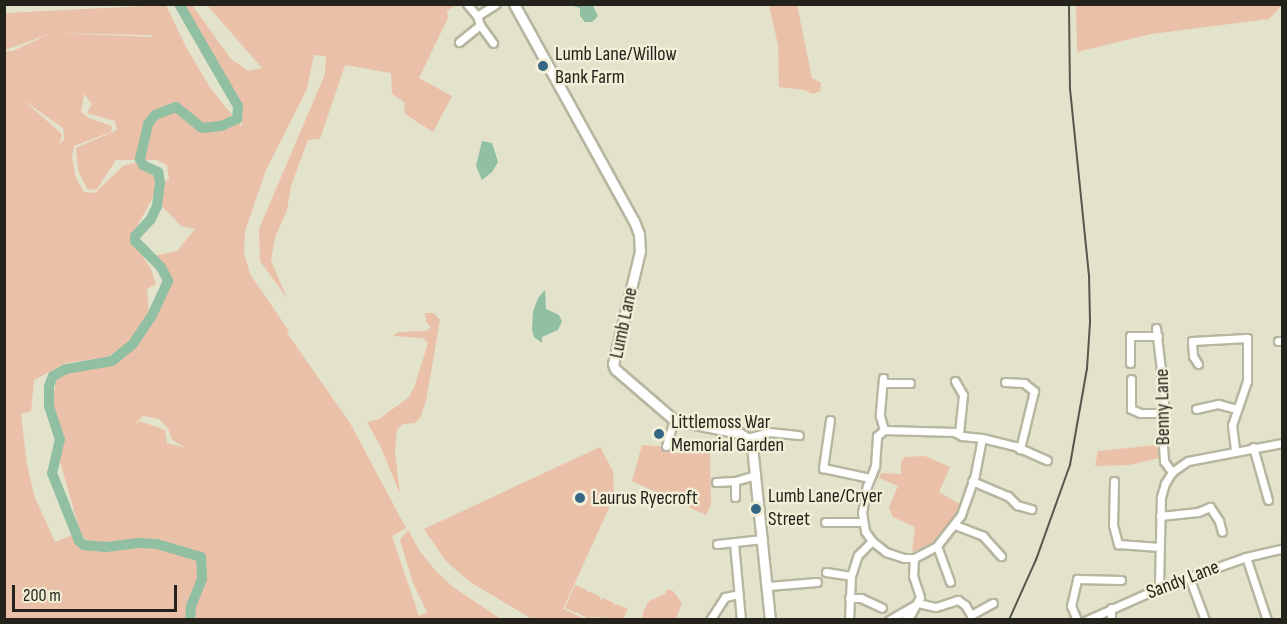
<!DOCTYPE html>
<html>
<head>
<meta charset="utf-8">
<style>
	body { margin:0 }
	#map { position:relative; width:1287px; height:624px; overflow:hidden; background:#e3e2cb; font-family:"Sofia Sans Condensed",sans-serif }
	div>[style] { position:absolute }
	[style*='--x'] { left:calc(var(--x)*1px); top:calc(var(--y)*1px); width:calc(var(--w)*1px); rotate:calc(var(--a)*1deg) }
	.green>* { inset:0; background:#ebc0a8 }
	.water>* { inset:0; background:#90bfa2 }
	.river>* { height:10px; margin:-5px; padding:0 5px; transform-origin:5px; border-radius:5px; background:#90bfa2 }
	.roads { filter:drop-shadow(2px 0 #b7b6a0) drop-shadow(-2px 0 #b7b6a0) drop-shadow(0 2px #b7b6a0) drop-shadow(0 -2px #b7b6a0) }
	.street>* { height:7px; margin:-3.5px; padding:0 3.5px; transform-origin:3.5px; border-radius:3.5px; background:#fff }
	.secondary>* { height:9px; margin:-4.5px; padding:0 4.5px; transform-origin:4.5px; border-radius:4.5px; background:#fff }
	.rail>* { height:1.5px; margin:-0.75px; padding:0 0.75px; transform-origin:0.75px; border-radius:0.75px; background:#58574b }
	.dots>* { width:16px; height:16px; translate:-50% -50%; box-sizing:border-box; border:3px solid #f1efd8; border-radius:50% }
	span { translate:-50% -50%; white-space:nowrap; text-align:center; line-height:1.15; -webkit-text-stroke:5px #f1efd8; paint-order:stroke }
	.poi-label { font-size:20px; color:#24231b }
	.left { translate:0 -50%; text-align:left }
	.street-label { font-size:20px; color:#24231b }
	.frame { position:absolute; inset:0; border:6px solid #24231b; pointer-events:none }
	.scale { position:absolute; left:12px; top:585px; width:165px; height:27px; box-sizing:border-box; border:3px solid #24231b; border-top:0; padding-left:8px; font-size:18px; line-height:21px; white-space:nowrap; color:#24231b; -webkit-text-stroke:4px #f1efd8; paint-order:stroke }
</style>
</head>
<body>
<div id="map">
	<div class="green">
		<div style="clip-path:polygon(evenodd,166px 5px,186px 47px,211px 89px,242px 127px,241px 105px,182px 5px,192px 5px,231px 59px,248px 71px,262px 68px,207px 5px,456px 5px,447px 11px,448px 18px,419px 78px,452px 96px,433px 132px,405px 114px,404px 102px,392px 94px,391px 73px,345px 65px,320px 139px,308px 140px,291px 186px,287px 210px,275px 237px,271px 261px,287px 298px,260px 261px,259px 229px,325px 74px,326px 56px,314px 55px,307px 89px,266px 170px,245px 231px,244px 253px,250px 274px,289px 331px,287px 333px,350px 423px,406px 528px,392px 536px,419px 616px,427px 612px,413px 583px,400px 540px,408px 530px,419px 550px,435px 570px,453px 587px,501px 619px,5px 619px,5px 51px,13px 51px,49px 34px,5px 50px,5px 13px,166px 5px,51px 33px,149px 35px,153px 36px,153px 37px,51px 33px,166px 5px,84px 94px,92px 104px,87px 113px,115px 121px,117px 130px,76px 148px,78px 171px,88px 190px,97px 189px,116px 160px,157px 160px,167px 165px,169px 180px,162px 182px,159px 203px,181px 226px,195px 229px,177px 251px,154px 256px,164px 266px,169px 282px,154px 318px,136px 345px,117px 363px,66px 372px,56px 378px,53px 404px,63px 438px,59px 458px,81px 535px,100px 551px,80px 548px,73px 535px,55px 542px,34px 495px,27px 464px,21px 414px,31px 411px,34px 380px,66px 363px,107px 357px,130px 343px,149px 313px,147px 289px,156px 284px,151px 269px,133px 242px,134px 232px,153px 197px,156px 177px,141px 169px,137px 162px,123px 166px,95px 193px,84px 192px,76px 178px,72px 158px,74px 146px,111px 132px,112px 126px,89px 118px,81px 112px,84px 94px,166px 5px,23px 100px,63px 128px,64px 139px,59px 146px,62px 134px,23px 100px,166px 5px,143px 416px,159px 419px,168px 428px,172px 440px,186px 448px,167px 443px,165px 430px,140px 421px,132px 426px,143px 416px)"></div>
		<div style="clip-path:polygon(769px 5px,797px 5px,812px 78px,821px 83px,820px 91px,813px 94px,804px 90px,779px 87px,778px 45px)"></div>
		<div style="clip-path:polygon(1076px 5px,1076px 4px,1282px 5px,1269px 19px,1151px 34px,1077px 52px)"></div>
		<div style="clip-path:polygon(425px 313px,434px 313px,440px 320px,426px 401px,420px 418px,415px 423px,403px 424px,397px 430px,395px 450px,400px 494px,380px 445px,367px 422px,379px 419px,408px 398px,414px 388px,428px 343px,423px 338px,393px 336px,398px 332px,427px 331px,431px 327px,426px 321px)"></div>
		<div style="clip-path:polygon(642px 445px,710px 451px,711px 504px,706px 515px,632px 481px)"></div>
		<div style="clip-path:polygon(1157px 445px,1159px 458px,1129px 465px,1095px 466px,1098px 451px)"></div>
		<div style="clip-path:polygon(600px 447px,613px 471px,614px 497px,563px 609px,585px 619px,532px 619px,470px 582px,446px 561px,424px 529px)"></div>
		<div style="clip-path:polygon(925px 456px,950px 467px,939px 492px,960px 504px,946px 531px,930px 545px,912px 552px,915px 527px,893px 517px,889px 507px,898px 486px,879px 478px,881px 473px,901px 474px,901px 461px,905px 457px)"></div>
		<div style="clip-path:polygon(575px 585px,587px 590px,587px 594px,589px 591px,600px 597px,600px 600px,603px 598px,614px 603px,613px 606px,616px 604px,628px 609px,623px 619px,591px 617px,590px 619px,579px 614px,579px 612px,576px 613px,565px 608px)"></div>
		<div style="clip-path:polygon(667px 589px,673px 591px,682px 603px,676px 619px,642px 619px,643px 612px,649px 601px,665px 594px)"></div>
	</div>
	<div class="water">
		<div style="clip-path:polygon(570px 5px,586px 5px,593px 6px,598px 16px,592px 22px,585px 22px,580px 16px,580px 8px)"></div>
		<div style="clip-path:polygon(482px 141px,492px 143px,498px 162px,492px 172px,482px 180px,476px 166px)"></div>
		<div style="clip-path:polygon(545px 290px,546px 309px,559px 315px,562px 321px,558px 330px,542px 337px,542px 343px,534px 337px,532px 330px,533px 312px,538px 298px)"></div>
	</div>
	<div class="river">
		<div style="--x:179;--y:4;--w:118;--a:60"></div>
		<div style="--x:238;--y:106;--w:13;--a:94"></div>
		<div style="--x:237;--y:119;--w:17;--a:156"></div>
		<div style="--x:221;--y:126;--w:19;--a:174"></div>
		<div style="--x:202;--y:128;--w:33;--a:-141"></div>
		<div style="--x:176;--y:107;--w:22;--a:159"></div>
		<div style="--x:155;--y:115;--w:11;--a:128"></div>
		<div style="--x:148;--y:124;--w:36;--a:103"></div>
		<div style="--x:140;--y:159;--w:7;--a:63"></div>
		<div style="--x:143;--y:165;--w:17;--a:25"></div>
		<div style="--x:158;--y:172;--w:10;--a:79"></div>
		<div style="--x:160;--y:182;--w:24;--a:97"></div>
		<div style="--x:157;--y:206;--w:14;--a:115"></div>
		<div style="--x:151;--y:219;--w:23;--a:133"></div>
		<div style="--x:135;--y:236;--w:5;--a:90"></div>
		<div style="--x:135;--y:241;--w:37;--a:45"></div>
		<div style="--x:161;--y:267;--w:16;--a:63"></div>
		<div style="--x:168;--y:281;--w:40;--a:115"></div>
		<div style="--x:151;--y:317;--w:32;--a:124"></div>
		<div style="--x:133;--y:344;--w:27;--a:141"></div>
		<div style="--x:112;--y:361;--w:47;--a:170.1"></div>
		<div style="--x:66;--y:369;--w:15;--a:152"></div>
		<div style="--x:53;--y:376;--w:11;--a:112"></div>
		<div style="--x:49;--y:386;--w:20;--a:90"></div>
		<div style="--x:49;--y:406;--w:35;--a:72"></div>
		<div style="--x:60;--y:439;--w:35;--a:103"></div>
		<div style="--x:52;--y:473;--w:73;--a:68.3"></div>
		<div style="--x:79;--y:541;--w:6;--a:39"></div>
		<div style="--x:84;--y:545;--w:22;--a:5"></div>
		<div style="--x:106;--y:547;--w:33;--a:-7"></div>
		<div style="--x:139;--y:543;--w:18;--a:3"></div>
		<div style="--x:157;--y:544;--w:46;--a:16.5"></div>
		<div style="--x:201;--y:557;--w:22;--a:87"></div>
		<div style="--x:202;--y:579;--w:29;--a:112"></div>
		<div style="--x:191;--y:606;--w:14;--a:94"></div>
	</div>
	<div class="roads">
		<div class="street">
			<div style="--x:467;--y:4;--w:16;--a:50"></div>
			<div style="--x:477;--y:16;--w:22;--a:-32"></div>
			<div style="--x:480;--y:25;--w:22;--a:54"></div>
			<div style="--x:459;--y:42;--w:27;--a:-39"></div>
			<div style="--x:480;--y:25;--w:9;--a:-108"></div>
			<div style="--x:1156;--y:328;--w:67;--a:83.2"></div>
			<div style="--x:1164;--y:395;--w:51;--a:91.1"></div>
			<div style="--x:1163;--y:446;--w:15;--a:86"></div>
			<div style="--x:1164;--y:461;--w:14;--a:54"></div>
			<div style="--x:1172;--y:472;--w:13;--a:122"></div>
			<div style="--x:1165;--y:483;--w:15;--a:106"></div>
			<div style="--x:1161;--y:497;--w:91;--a:91.3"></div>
			<div style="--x:1278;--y:341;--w:4;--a:0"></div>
			<div style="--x:1130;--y:363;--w:27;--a:-90"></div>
			<div style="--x:1130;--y:336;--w:28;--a:0"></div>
			<div style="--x:1198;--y:364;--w:9;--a:-122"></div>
			<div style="--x:1193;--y:356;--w:15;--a:-94"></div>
			<div style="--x:1192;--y:341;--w:55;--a:-3.1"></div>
			<div style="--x:1247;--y:338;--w:43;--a:90"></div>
			<div style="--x:1247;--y:381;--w:46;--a:108.8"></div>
			<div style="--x:1232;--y:425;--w:26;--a:83"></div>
			<div style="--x:883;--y:378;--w:38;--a:95"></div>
			<div style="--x:880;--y:416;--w:15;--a:74"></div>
			<div style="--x:1131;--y:379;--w:30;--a:90"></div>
			<div style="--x:1131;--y:409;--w:10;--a:24"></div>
			<div style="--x:1140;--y:413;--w:24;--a:0"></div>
			<div style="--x:955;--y:381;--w:16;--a:60"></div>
			<div style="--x:963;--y:395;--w:39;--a:96"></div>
			<div style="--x:1005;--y:382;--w:19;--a:3"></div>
			<div style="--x:1024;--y:383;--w:13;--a:39"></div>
			<div style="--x:1034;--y:391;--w:60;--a:103.6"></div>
			<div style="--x:883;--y:383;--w:27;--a:0"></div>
			<div style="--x:1196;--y:409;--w:23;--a:-13"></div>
			<div style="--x:1218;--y:404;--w:20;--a:15"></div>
			<div style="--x:830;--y:420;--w:49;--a:98.3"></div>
			<div style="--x:823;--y:468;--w:48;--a:12"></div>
			<div style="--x:747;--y:438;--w:23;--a:-15"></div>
			<div style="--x:769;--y:432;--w:30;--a:6"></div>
			<div style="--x:982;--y:438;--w:38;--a:101"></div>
			<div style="--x:975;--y:475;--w:42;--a:109.3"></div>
			<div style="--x:961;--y:515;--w:39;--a:128"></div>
			<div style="--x:937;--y:546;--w:26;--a:152"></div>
			<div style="--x:914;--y:558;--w:10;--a:180"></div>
			<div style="--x:904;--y:558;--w:19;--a:-162"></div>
			<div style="--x:886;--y:552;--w:18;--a:-142"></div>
			<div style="--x:872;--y:541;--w:12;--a:-125"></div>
			<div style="--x:865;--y:531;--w:18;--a:-99"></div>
			<div style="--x:862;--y:513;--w:27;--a:-80"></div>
			<div style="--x:867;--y:486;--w:22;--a:-68"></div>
			<div style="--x:875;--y:466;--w:30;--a:-86"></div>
			<div style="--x:877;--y:436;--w:9;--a:-41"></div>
			<div style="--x:884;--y:430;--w:70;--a:1.6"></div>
			<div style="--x:954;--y:432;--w:9;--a:27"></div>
			<div style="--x:962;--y:436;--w:20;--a:6"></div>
			<div style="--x:982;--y:438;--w:34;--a:14"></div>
			<div style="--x:1015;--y:446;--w:35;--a:24"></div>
			<div style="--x:666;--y:446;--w:27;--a:-73"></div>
			<div style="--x:1253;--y:447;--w:55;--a:74.2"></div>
			<div style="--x:1172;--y:472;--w:19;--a:-35"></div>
			<div style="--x:1188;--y:461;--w:96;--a:-10.8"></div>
			<div style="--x:972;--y:481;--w:39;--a:23"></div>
			<div style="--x:1008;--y:496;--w:13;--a:45"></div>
			<div style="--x:1017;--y:505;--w:15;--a:16"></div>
			<div style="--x:1114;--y:481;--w:44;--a:91.3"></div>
			<div style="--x:1113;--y:525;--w:20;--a:75"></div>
			<div style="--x:1118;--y:544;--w:41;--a:4.2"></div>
			<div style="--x:716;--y:482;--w:19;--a:-3"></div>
			<div style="--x:735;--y:481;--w:22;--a:-16"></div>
			<div style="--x:735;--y:497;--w:16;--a:-90"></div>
			<div style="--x:1160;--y:516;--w:38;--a:-6"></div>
			<div style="--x:1198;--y:512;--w:13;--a:-23"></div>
			<div style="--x:1210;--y:507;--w:17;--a:57"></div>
			<div style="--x:1219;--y:521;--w:11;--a:75"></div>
			<div style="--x:825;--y:522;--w:38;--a:0"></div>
			<div style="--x:955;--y:525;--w:30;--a:21"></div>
			<div style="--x:983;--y:536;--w:27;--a:48"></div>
			<div style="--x:734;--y:543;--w:77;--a:84.8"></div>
			<div style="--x:717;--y:544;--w:46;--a:-6.2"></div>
			<div style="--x:937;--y:546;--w:38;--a:70"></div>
			<div style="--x:1246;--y:557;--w:66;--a:71.6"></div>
			<div style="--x:826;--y:572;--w:25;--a:9"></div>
			<div style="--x:1189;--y:577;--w:46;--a:69.6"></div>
			<div style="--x:768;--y:586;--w:49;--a:-4.7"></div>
			<div style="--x:849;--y:598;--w:12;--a:0"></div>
			<div style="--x:861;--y:598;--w:23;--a:25"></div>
			<div style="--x:918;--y:603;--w:18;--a:13"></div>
			<div style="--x:936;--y:607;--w:23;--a:-18"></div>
			<div style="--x:958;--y:600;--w:9;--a:36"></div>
			<div style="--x:965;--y:605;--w:12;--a:59"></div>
			<div style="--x:971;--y:615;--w:5;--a:90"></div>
			<div style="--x:1111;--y:608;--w:12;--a:90"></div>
			<div style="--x:971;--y:615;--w:25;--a:-29"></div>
			<div style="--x:710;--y:620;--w:27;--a:-57"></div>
			<div style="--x:725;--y:597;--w:14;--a:-12"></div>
			<div style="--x:849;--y:620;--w:44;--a:-87.4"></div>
			<div style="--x:851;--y:576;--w:22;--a:-72"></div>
			<div style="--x:858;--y:555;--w:20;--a:-45"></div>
			<div style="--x:889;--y:620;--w:34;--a:-30"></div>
			<div style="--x:904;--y:620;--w:9;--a:-41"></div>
			<div style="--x:911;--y:614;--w:19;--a:-62"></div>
			<div style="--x:920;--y:597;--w:22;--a:-108"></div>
			<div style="--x:913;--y:576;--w:18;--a:-87"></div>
			<div style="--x:1077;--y:620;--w:15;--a:-113"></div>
			<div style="--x:1071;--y:606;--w:28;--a:-77"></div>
			<div style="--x:1077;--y:579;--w:44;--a:1.3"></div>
			<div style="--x:1087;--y:620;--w:79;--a:-24"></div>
			<div style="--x:1159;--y:588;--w:92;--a:-19.6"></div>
			<div style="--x:1246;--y:557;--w:37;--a:-13"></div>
		</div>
		<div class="secondary">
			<div style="--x:514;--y:4;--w:248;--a:61.1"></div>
			<div style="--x:634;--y:221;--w:14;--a:69"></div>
			<div style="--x:639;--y:234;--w:17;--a:87"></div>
			<div style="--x:640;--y:251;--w:116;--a:103.4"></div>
			<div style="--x:613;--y:364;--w:5;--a:68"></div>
			<div style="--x:615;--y:369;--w:78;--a:40.8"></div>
			<div style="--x:674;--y:420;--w:66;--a:11.3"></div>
			<div style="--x:739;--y:433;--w:9;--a:32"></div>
			<div style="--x:747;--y:438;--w:9;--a:58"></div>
			<div style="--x:752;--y:446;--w:175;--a:84.1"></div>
		</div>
	</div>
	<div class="rail">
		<div style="--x:1009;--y:620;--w:66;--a:-65.8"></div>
		<div style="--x:1036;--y:560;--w:101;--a:-70.3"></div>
		<div style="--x:1070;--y:465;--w:97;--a:-80"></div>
		<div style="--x:1087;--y:369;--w:47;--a:-86.3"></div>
		<div style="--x:1090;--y:322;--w:46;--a:-91.2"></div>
		<div style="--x:1089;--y:276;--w:187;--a:-95.8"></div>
		<div style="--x:1070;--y:90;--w:86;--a:-90.7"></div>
	</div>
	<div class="dots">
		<div style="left:543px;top:66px;background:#356785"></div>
		<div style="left:659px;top:434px;background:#356785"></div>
		<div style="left:580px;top:498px;background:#356785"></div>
		<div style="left:756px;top:509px;background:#356785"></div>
	</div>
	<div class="poi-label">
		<span class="left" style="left:555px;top:66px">Lumb Lane/Willow<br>Bank Farm</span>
		<span class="left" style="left:671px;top:434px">Littlemoss War<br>Memorial Garden</span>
		<span class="left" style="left:768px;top:508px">Lumb Lane/Cryer<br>Street</span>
		<span class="left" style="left:592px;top:498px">Laurus Ryecroft</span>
	</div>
	<div class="street-label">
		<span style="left:624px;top:323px;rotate:-78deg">Lumb Lane</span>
		<span style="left:1163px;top:407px;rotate:-91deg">Benny Lane</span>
		<span style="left:1183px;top:580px;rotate:-21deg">Sandy Lane</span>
	</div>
	<div class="frame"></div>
	<div class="scale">200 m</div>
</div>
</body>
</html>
